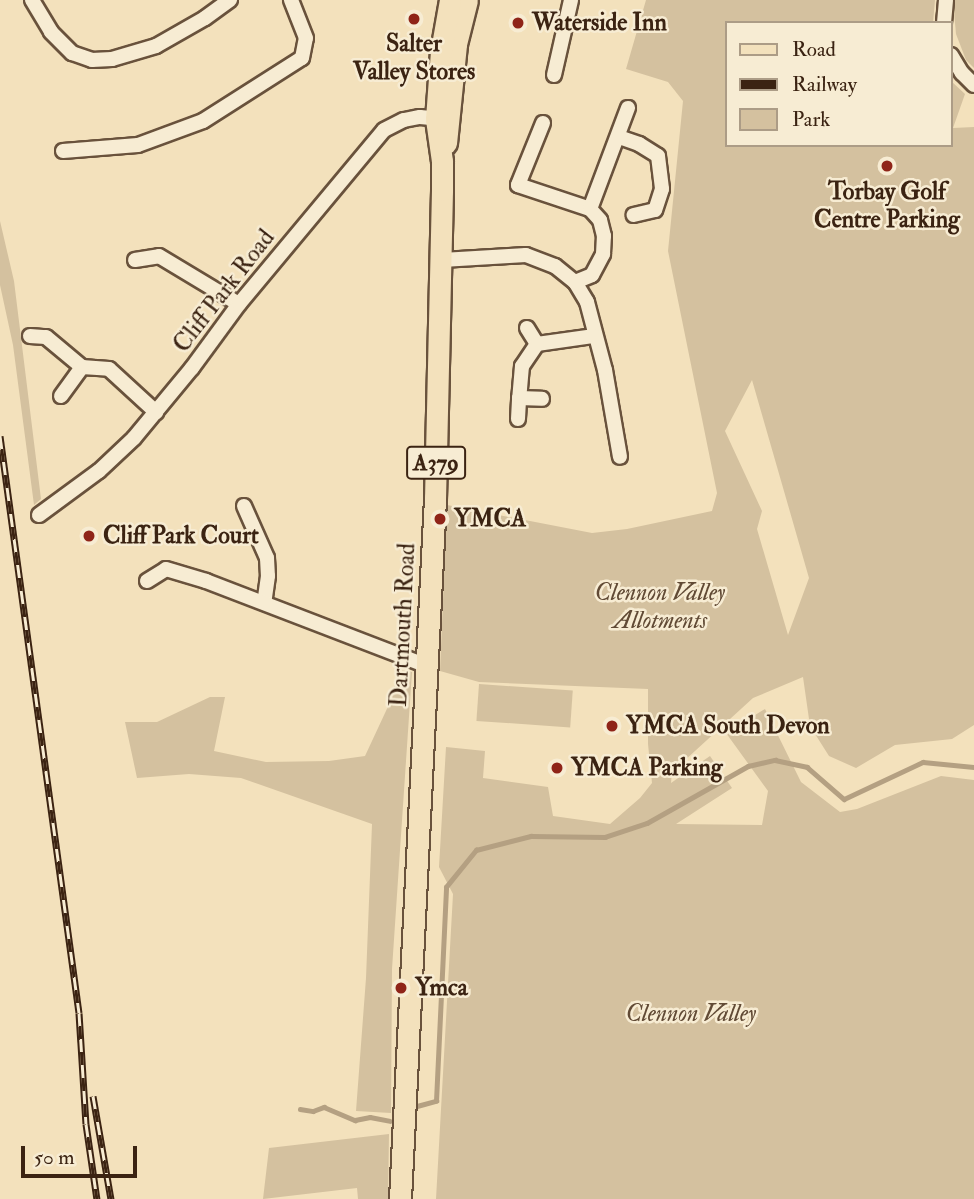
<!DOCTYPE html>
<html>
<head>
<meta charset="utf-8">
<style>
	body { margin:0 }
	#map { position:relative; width:974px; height:1199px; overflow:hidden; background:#f3e1bc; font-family:"IM FELL Double Pica",serif }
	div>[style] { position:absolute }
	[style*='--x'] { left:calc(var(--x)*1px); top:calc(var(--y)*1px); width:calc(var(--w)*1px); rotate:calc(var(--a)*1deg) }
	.green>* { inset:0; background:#d4c19f; transform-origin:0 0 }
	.stream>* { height:4.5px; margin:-2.25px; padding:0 2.25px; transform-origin:2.25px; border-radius:2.25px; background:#b4a082 }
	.roads { filter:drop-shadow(2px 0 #69523c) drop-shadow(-2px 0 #69523c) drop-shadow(0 2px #69523c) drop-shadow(0 -2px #69523c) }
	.minor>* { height:14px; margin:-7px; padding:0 7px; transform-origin:7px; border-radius:7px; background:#f7ecd3 }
	.primary>* { height:21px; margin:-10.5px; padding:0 10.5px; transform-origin:10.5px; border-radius:10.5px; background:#f3e1bc }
	.rail>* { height:7px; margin-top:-3.5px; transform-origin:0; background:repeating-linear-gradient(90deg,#f7ecd3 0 13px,#3b2312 0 26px); box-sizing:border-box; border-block:2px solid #3b2312 }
	.dots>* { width:19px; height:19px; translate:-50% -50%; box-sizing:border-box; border:4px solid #f7ecd3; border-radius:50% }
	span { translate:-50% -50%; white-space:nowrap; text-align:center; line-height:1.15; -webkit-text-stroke:5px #f7ecd3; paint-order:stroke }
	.shield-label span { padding:2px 5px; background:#f7ecd3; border:2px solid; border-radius:5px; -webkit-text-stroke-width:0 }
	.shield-label { font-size:23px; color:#3b2312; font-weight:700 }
	.poi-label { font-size:24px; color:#3b2312; font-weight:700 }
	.left { translate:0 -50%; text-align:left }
	.street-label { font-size:24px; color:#3b2312 }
	.park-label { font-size:24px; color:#614a35; font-style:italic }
	.legend { position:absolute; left:725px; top:21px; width:228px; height:126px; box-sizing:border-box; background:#f7ecd3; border:2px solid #ac9c86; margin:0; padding:9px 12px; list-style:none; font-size:21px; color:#3b2312 }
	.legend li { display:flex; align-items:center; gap:14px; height:35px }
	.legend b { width:35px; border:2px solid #ac9c86 }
	.scale { position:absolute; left:21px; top:1146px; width:116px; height:32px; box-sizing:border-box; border:4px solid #3b2312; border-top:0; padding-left:9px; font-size:21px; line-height:24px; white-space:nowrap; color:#3b2312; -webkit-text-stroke:5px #f7ecd3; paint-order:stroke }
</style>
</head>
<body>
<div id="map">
	<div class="green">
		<div style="clip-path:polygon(evenodd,646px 0,935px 0,933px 23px,727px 23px,727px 145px,951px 145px,951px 81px,965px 94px,953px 128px,974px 127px,974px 725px,952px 739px,895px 745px,856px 768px,829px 756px,810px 726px,803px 677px,753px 698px,672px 772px,671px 783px,710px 756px,732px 788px,676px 824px,762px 825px,768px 791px,726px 733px,765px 709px,801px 782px,840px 812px,857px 809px,941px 776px,974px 780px,974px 1199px,436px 1199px,453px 894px,439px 867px,446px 747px,485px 751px,483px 778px,548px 787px,553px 816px,610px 824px,640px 798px,652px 783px,648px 744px,648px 689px,479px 682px,440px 671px,447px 505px,592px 533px,627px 529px,712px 511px,717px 493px,668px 251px,683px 101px,668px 82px,626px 69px,646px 0,752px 380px,809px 578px,788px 635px,757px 529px,762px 511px,725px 431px,752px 380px)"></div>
		<div style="clip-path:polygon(953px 0,974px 0,974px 68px,966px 60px,956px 34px)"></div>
		<div style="clip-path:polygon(0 221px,14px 281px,41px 499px,34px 505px,13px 345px,0 285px)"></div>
		<div style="clip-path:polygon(398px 669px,412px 672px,392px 969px,391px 1113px,356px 1111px,366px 978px,372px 824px,241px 778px,189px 774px,137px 778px,125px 722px,157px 722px,210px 697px,225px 697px,214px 751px,266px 762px,329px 761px,365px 756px,392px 698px)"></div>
		<div style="left:479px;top:684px;width:94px;height:37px;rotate:4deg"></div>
		<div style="clip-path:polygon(389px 1134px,388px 1199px,358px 1199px,357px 1188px,263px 1199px,269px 1148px)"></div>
	</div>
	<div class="stream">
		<div style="--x:417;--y:1106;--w:20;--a:-15"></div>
		<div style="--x:436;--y:1101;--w:214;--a:-87.3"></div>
		<div style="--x:446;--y:887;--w:48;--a:-51"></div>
		<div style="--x:476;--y:850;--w:57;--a:-14.3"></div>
		<div style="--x:531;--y:836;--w:74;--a:0.8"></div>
		<div style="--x:605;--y:837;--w:44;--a:-18.4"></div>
		<div style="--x:647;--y:823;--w:116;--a:-29.4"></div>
		<div style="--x:748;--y:766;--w:28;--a:-13"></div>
		<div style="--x:775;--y:760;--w:33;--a:12"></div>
		<div style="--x:807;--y:767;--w:49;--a:40.9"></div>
		<div style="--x:844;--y:799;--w:87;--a:-25.1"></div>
		<div style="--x:923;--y:762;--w:51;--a:5.6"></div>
		<div style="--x:300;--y:1109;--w:13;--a:9"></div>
		<div style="--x:313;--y:1111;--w:12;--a:-20"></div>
		<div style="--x:324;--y:1107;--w:34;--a:23"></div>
		<div style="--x:355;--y:1120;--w:15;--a:-11"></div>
		<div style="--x:370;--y:1117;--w:20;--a:11"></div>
	</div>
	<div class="roads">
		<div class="minor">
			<div style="--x:32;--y:0;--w:37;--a:59"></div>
			<div style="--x:51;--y:32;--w:30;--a:45"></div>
			<div style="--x:72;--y:53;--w:21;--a:19"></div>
			<div style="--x:92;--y:60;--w:20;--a:-3"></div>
			<div style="--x:112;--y:59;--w:46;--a:-16.5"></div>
			<div style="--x:156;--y:46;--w:56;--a:-29.7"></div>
			<div style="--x:205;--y:18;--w:31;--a:-36"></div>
			<div style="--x:944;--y:23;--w:23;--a:-85"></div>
			<div style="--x:951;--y:55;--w:21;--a:59"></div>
			<div style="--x:962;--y:73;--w:17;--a:45"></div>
			<div style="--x:554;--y:75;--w:77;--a:-77.2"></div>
			<div style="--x:543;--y:123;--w:67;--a:112"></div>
			<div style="--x:518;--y:185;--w:76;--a:18.4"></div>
			<div style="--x:619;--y:137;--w:21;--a:19"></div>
			<div style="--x:639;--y:144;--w:22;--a:32"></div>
			<div style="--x:658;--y:156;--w:33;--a:83"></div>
			<div style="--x:662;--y:189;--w:22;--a:108"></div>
			<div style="--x:655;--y:210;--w:22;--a:167"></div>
			<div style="--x:63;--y:151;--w:75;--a:-4.6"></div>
			<div style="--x:138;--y:145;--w:69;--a:-20.3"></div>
			<div style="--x:203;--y:121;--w:117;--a:-32.5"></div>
			<div style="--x:302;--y:58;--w:20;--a:-79"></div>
			<div style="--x:306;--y:38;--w:41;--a:-111.5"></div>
			<div style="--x:135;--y:260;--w:24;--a:-9"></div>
			<div style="--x:159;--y:256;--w:93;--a:31"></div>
			<div style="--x:442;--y:260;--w:84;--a:-3.4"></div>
			<div style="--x:526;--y:255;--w:31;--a:21"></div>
			<div style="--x:555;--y:266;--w:26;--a:39"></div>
			<div style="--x:575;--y:282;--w:23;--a:59"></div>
			<div style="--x:587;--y:302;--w:70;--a:75.2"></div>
			<div style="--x:605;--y:370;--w:88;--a:80.2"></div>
			<div style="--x:575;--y:282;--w:18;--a:-22"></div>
			<div style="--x:592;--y:275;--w:24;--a:-62"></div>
			<div style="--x:603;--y:254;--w:18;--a:-87"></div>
			<div style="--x:604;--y:236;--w:16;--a:-104"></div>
			<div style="--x:600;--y:220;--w:15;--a:-132"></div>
			<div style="--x:590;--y:209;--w:108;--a:-69.4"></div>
			<div style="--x:527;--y:328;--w:19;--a:58"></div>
			<div style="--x:537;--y:344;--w:58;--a:-8"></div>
			<div style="--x:30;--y:336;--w:16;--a:4"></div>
			<div style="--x:46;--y:337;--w:47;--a:39.8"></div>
			<div style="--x:82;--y:367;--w:27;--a:4"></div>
			<div style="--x:109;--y:369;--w:64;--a:42.5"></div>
			<div style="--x:537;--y:344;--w:27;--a:124"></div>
			<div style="--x:522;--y:366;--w:32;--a:95"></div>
			<div style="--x:519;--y:398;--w:23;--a:2"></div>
			<div style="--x:61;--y:396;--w:36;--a:-54"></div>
			<div style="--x:518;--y:419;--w:21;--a:-87"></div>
			<div style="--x:244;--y:506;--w:57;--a:66.1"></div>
			<div style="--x:267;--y:558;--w:18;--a:87"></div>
			<div style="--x:268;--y:576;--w:27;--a:98"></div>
			<div style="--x:39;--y:515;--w:74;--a:-36.3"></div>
			<div style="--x:99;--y:471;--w:48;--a:-43.3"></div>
			<div style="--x:134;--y:438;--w:91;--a:-50.4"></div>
			<div style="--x:192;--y:368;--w:79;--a:-53.7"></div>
			<div style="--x:239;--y:304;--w:226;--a:-50.2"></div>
			<div style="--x:384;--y:130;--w:22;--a:-27"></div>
			<div style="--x:404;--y:120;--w:16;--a:-11"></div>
			<div style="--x:420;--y:117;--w:25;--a:5"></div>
			<div style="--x:147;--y:581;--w:22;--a:-32"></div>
			<div style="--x:166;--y:569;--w:42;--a:16.7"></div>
			<div style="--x:206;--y:581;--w:237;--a:21"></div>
		</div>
		<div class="primary">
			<div style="--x:446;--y:143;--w:100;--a:-84.2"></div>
			<div style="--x:456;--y:44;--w:45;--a:-76"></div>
			<div style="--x:400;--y:1199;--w:701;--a:-87.14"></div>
			<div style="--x:435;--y:499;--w:309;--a:-88.7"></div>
			<div style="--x:442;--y:190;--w:29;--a:-90"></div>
			<div style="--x:442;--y:161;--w:42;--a:-98.1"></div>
			<div style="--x:436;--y:119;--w:68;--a:-85.8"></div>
			<div style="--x:441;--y:51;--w:52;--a:-80"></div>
		</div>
	</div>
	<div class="rail">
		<div style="--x:0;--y:436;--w:582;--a:82.2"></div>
		<div style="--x:79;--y:1013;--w:111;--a:86.4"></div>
		<div style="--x:86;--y:1124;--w:76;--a:81.7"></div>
		<div style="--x:93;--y:1096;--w:105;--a:80.1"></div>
	</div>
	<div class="dots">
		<div style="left:414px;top:19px;background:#8f2418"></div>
		<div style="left:518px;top:23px;background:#8f2418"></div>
		<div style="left:887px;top:166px;background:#8f2418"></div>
		<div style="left:440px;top:519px;background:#8f2418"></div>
		<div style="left:89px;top:536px;background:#8f2418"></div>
		<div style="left:612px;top:726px;background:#8f2418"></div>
		<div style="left:557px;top:768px;background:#8f2418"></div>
		<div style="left:401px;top:988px;background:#8f2418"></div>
	</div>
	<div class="shield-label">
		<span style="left:436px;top:463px">A379</span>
	</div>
	<div class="poi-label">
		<span class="left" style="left:532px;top:23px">Waterside Inn</span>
		<span style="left:414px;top:58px">Salter<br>Valley Stores</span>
		<span style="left:887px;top:206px">Torbay Golf<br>Centre Parking</span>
		<span class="left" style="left:454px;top:519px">YMCA</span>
		<span class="left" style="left:103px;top:536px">Cliff Park Court</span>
		<span class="left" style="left:626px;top:726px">YMCA South Devon</span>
		<span class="left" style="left:571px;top:768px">YMCA Parking</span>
		<span class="left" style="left:415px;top:988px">Ymca</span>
	</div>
	<div class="street-label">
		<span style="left:224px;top:291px;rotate:-52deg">Cliff Park Road</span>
		<span style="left:403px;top:625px;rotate:-87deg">Dartmouth Road</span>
	</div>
	<div class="park-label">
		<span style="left:660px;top:607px">Clennon Valley<br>Allotments</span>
		<span style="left:691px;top:1014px">Clennon Valley</span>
	</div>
	<ul class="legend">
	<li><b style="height:9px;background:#f3e1bc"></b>Road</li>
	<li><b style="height:9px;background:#3b2312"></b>Railway</li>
	<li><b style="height:19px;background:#d4c19f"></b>Park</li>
	</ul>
	<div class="scale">50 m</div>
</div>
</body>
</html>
